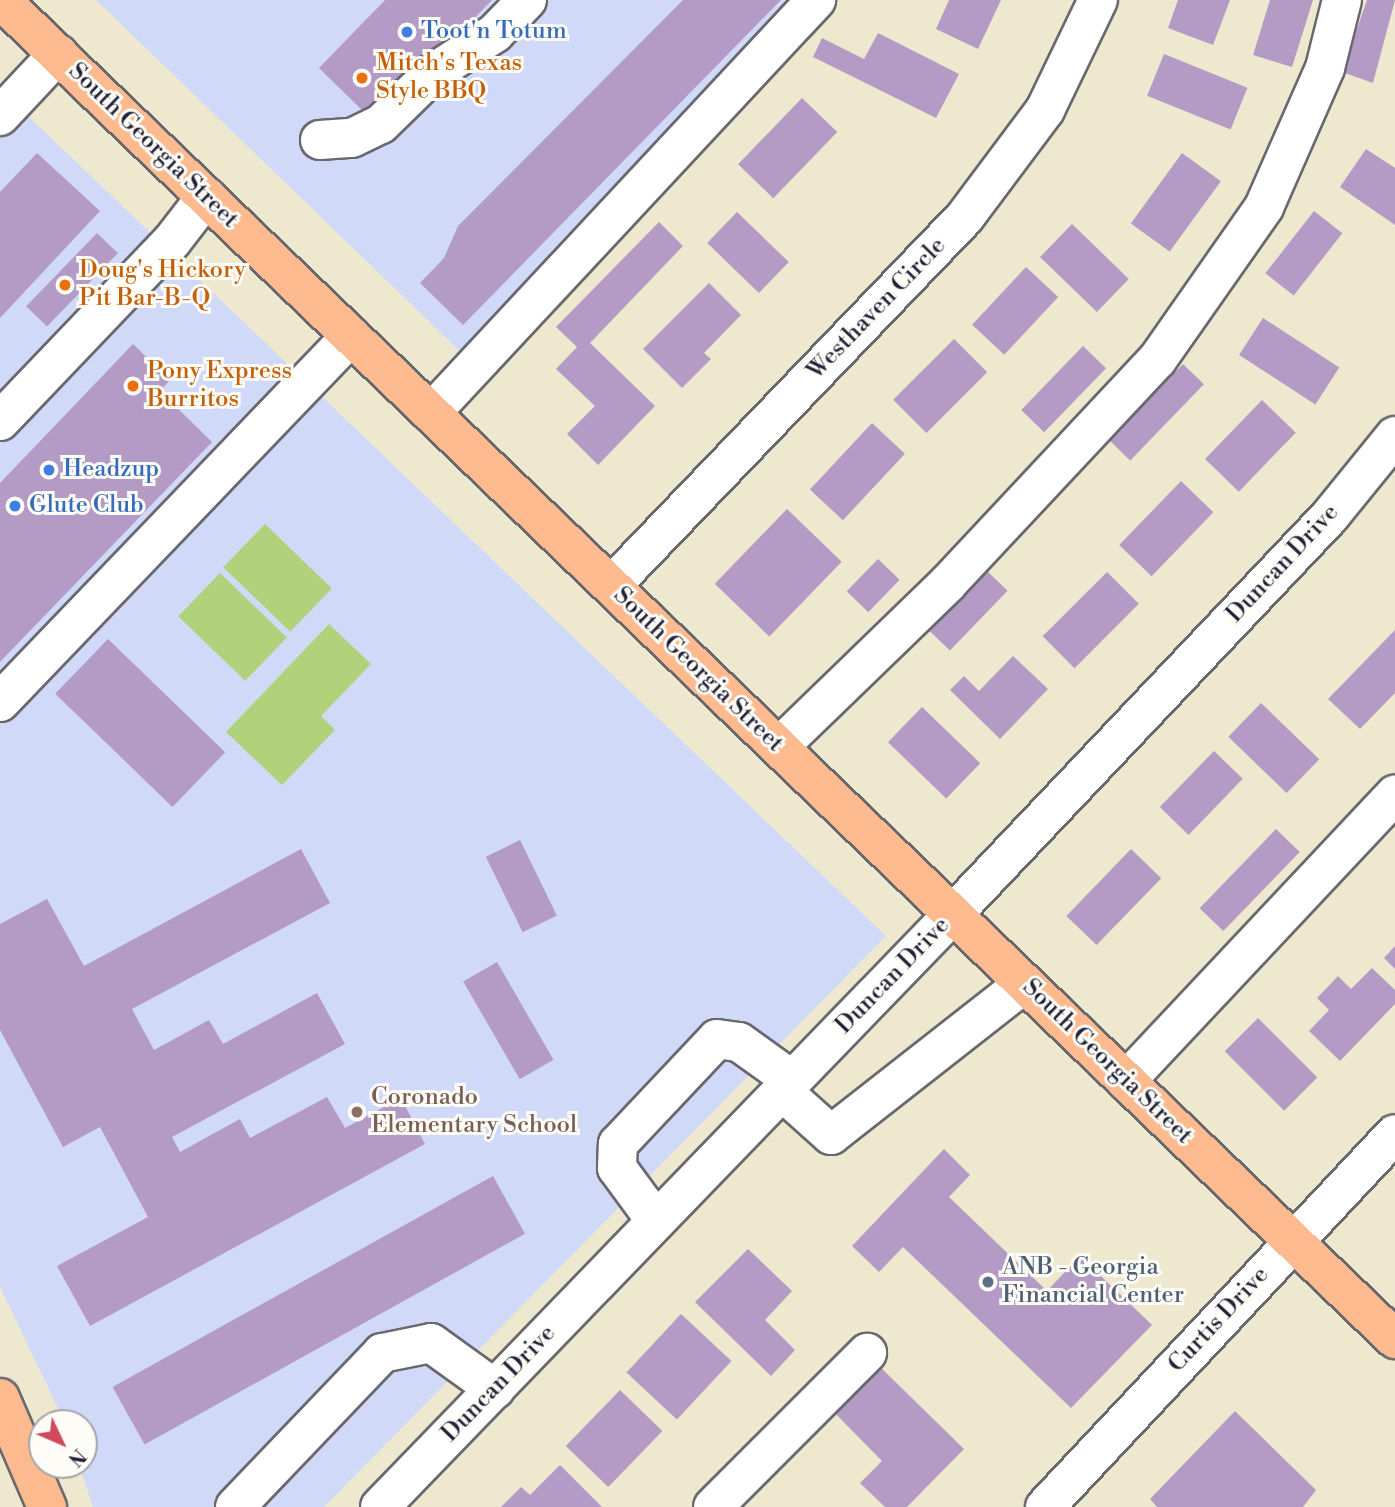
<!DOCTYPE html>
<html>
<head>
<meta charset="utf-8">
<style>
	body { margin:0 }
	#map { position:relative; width:1395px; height:1507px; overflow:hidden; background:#eee9ce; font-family:"Libre Bodoni",serif }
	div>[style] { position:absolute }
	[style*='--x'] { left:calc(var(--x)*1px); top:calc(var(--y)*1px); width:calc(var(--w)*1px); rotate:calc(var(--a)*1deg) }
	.built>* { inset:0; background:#d1d9f9 }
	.green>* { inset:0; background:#afd27b; transform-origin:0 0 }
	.building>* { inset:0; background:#b39bc6; transform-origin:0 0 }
	.roads { filter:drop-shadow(2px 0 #69686e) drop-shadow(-2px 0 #69686e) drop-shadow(0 2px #69686e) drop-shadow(0 -2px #69686e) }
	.minor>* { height:38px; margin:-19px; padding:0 19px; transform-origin:19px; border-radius:19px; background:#fff }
	.major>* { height:38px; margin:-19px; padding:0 19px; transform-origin:19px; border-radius:19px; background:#fcba8e }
	.dots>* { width:19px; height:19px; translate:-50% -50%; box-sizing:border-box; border:4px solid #fdfcf7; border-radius:50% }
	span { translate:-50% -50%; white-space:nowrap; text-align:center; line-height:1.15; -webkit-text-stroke:6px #fdfcf7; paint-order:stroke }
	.shop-label { font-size:24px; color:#366cbe }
	.left { translate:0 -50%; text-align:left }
	.food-label { font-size:24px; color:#c56008 }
	.street-label { font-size:24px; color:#22223b }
	.education-label { font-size:24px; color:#785e54 }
	.service-label { font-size:24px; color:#4e5e75 }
	.north { position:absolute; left:28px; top:1409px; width:70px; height:70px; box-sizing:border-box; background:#fdfcf7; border:2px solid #a5a5ac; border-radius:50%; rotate:134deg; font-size:19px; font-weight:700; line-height:28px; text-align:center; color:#22223b }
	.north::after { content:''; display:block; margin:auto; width:24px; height:32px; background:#d1495b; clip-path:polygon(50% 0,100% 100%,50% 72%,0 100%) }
</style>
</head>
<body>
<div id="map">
	<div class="built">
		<div style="clip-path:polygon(96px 0,801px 0,469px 360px)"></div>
		<div style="clip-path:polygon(0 89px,886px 936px,324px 1507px,93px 1507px,79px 1465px,84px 1423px,65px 1423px,0 1287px)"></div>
	</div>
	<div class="green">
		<div style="left:265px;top:524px;width:93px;height:60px;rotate:44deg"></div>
		<div style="left:220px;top:573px;width:93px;height:60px;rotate:44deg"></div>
		<div style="clip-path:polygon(329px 624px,371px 664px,321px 716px,335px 730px,282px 785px,226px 732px)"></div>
	</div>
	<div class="building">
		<div style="clip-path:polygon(385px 0,492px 0,422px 72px,414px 65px,366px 114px,319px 68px)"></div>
		<div style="clip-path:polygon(683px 0,781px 0,463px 325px,420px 283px,444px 258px,458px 226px)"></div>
		<div style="clip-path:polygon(949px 0,1001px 0,978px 49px,936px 29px)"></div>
		<div style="clip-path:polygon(1178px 0,1230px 0,1213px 45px,1168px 28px)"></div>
		<div style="clip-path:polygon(1270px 0,1313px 0,1292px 67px,1253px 55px)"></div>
		<div style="clip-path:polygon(1367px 0,1395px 0,1373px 83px,1342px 72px)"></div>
		<div style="clip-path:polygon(878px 33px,959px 74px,936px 118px,813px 57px,822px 38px,864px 59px)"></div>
		<div style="left:1164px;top:54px;width:90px;height:45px;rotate:22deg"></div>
		<div style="left:802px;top:98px;width:49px;height:92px;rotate:44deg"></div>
		<div style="clip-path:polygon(1366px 149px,1395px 168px,1395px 225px,1340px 187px)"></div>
		<div style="clip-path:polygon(37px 153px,100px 211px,0 318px,0 192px)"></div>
		<div style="left:1182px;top:153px;width:48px;height:87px;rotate:36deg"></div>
		<div style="left:1314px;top:211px;width:36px;height:79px;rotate:38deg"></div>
		<div style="left:737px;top:212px;width:72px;height:43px;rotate:44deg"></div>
		<div style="clip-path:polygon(659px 222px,683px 246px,590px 343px,655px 406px,598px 465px,567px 434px,595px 406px,556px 369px,577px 347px,556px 327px)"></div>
		<div style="left:1072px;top:224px;width:79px;height:46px;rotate:44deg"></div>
		<div style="left:97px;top:233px;width:29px;height:102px;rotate:44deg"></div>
		<div style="left:1026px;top:267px;width:44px;height:79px;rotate:43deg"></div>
		<div style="clip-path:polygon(709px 283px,741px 315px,704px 353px,711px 359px,682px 388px,643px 349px)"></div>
		<div style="left:1263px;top:318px;width:91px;height:44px;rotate:33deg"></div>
		<div style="left:954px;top:339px;width:47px;height:86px;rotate:45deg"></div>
		<div style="clip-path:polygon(133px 344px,170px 380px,160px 391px,212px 442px,0 662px,0 483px)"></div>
		<div style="left:1083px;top:346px;width:32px;height:89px;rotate:44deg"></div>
		<div style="left:1183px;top:364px;width:29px;height:106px;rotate:44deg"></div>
		<div style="left:1262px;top:400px;width:47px;height:82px;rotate:44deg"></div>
		<div style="left:872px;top:423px;width:45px;height:91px;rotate:43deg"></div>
		<div style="left:1181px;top:481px;width:45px;height:89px;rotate:44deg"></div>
		<div style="left:787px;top:509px;width:76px;height:104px;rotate:44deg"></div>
		<div style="left:878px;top:559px;width:30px;height:45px;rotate:44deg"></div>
		<div style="left:986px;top:570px;width:30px;height:83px;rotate:44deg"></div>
		<div style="left:1107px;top:572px;width:45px;height:91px;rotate:45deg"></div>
		<div style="clip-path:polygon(1395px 630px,1395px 693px,1360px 729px,1328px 699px)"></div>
		<div style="left:108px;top:639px;width:163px;height:76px;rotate:44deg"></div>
		<div style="clip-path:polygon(1013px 656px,1048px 689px,1000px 739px,950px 690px,964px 676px,979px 691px)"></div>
		<div style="left:1261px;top:703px;width:81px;height:47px;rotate:44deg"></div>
		<div style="left:922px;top:707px;width:81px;height:49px;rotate:44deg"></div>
		<div style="left:1214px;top:751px;width:40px;height:78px;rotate:44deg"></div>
		<div style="left:1276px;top:829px;width:33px;height:110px;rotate:44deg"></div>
		<div style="left:520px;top:840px;width:84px;height:38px;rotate:64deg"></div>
		<div style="clip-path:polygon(301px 849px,330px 903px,132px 1009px,154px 1050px,209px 1020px,223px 1044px,317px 993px,345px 1044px,172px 1137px,180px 1152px,240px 1119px,250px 1138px,327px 1097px,345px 1128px,401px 1098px,425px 1144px,90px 1326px,57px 1266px,148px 1217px,100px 1127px,63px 1147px,0 1030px,0 924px,47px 899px,84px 966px)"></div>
		<div style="left:1131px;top:849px;width:42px;height:93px;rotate:44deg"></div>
		<div style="clip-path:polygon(1395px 946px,1395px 969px,1384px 958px)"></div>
		<div style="left:497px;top:962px;width:113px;height:39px;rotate:60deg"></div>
		<div style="clip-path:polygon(1372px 968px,1395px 990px,1395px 1004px,1340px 1061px,1309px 1031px,1329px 1010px,1317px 998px,1338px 976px,1351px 989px)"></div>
		<div style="left:1258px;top:1018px;width:84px;height:47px;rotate:45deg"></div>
		<div style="clip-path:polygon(944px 1149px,970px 1175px,949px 1197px,1047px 1291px,1080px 1256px,1152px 1325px,1071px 1408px,903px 1247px,879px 1272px,852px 1246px)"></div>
		<div style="left:493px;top:1176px;width:66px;height:435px;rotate:61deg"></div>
		<div style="clip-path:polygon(748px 1249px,792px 1291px,765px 1320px,795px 1350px,771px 1376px,695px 1302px)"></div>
		<div style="left:681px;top:1314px;width:69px;height:80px;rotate:43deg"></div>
		<div style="clip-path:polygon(874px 1361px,964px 1449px,907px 1507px,885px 1507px,860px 1483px,882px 1461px,829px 1407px)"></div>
		<div style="left:620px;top:1390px;width:59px;height:78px;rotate:44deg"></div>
		<div style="clip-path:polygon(1235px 1411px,1316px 1490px,1303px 1507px,1157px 1507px,1150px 1499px)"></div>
		<div style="clip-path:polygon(560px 1465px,602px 1507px,501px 1507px,521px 1487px,530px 1495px)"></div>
	</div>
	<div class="roads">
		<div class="minor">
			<div style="--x:0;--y:116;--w:85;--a:-46.9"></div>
			<div style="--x:320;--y:140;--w:32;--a:-4"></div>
			<div style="--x:352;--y:138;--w:32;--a:-26"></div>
			<div style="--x:381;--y:124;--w:73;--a:-44.4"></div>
			<div style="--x:433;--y:73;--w:74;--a:-32.8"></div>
			<div style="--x:495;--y:33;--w:46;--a:-45.9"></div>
			<div style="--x:431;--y:413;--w:565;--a:-47.01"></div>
			<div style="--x:0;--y:421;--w:249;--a:-46.3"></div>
			<div style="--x:172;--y:241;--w:56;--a:-52.3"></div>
			<div style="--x:611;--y:586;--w:511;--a:-46.19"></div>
			<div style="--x:965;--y:217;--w:134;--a:-53.2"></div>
			<div style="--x:1045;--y:110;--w:122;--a:-64.3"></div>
			<div style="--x:0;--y:702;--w:507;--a:-46.2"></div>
			<div style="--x:779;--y:747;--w:235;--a:-44.1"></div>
			<div style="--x:948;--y:583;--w:306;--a:-46.9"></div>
			<div style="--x:1157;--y:360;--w:187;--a:-55"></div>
			<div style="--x:1264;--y:207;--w:152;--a:-66.3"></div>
			<div style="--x:1325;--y:68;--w:70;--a:-76"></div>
			<div style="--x:1126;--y:1081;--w:393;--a:-46.8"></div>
			<div style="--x:782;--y:1091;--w:66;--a:41.9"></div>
			<div style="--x:831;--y:1135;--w:246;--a:-38.1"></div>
			<div style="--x:656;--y:1221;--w:66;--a:-126.3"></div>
			<div style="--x:617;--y:1168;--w:24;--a:-88"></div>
			<div style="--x:618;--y:1144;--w:144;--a:-46.7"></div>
			<div style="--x:717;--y:1039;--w:22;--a:8"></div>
			<div style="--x:739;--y:1042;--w:65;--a:35.6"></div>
			<div style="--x:235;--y:1507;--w:213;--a:-46.3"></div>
			<div style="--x:382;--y:1353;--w:50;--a:-11.5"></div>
			<div style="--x:431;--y:1343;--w:79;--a:35.7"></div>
			<div style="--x:380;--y:1507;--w:825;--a:-45.98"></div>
			<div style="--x:953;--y:914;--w:548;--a:-46.55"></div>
			<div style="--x:1330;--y:516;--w:103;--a:-50.9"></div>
			<div style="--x:713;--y:1507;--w:218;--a:-45"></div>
			<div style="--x:1045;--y:1507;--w:511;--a:-46.82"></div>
		</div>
		<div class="major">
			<div style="--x:1;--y:0;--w:1933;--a:43.85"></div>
			<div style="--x:0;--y:1398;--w:119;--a:66.7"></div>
		</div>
	</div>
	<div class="dots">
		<div style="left:407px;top:32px;background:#3f7fe0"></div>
		<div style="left:362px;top:78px;background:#e8710a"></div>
		<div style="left:65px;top:285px;background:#e8710a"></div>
		<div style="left:133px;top:386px;background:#e8710a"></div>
		<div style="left:49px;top:470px;background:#3f7fe0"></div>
		<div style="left:15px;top:506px;background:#3f7fe0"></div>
		<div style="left:357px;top:1112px;background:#8d6e63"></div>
		<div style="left:988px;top:1282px;background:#5c6f8a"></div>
	</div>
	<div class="shop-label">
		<span class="left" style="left:421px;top:32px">Toot'n Totum</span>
		<span class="left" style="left:63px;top:470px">Headzup</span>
		<span class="left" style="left:29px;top:506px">Glute Club</span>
	</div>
	<div class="food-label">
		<span class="left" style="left:376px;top:78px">Mitch's Texas<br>Style BBQ</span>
		<span class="left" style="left:79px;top:285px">Doug's Hickory<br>Pit Bar-B-Q</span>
		<span class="left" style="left:147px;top:386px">Pony Express<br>Burritos</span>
	</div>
	<div class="street-label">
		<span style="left:153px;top:146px;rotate:44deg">South Georgia Street</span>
		<span style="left:877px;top:309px;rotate:-46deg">Westhaven Circle</span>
		<span style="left:1283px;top:564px;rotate:-47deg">Duncan Drive</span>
		<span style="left:698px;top:670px;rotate:44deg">South Georgia Street</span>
		<span style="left:893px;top:976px;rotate:-46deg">Duncan Drive</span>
		<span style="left:1107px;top:1062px;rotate:44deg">South Georgia Street</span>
		<span style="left:1219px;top:1320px;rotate:-47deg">Curtis Drive</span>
		<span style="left:499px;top:1384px;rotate:-46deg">Duncan Drive</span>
	</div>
	<div class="education-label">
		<span class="left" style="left:371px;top:1112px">Coronado<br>Elementary School</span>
	</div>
	<div class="service-label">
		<span class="left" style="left:1002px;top:1282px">ANB - Georgia<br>Financial Center</span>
	</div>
	<div class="north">N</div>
</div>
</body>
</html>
